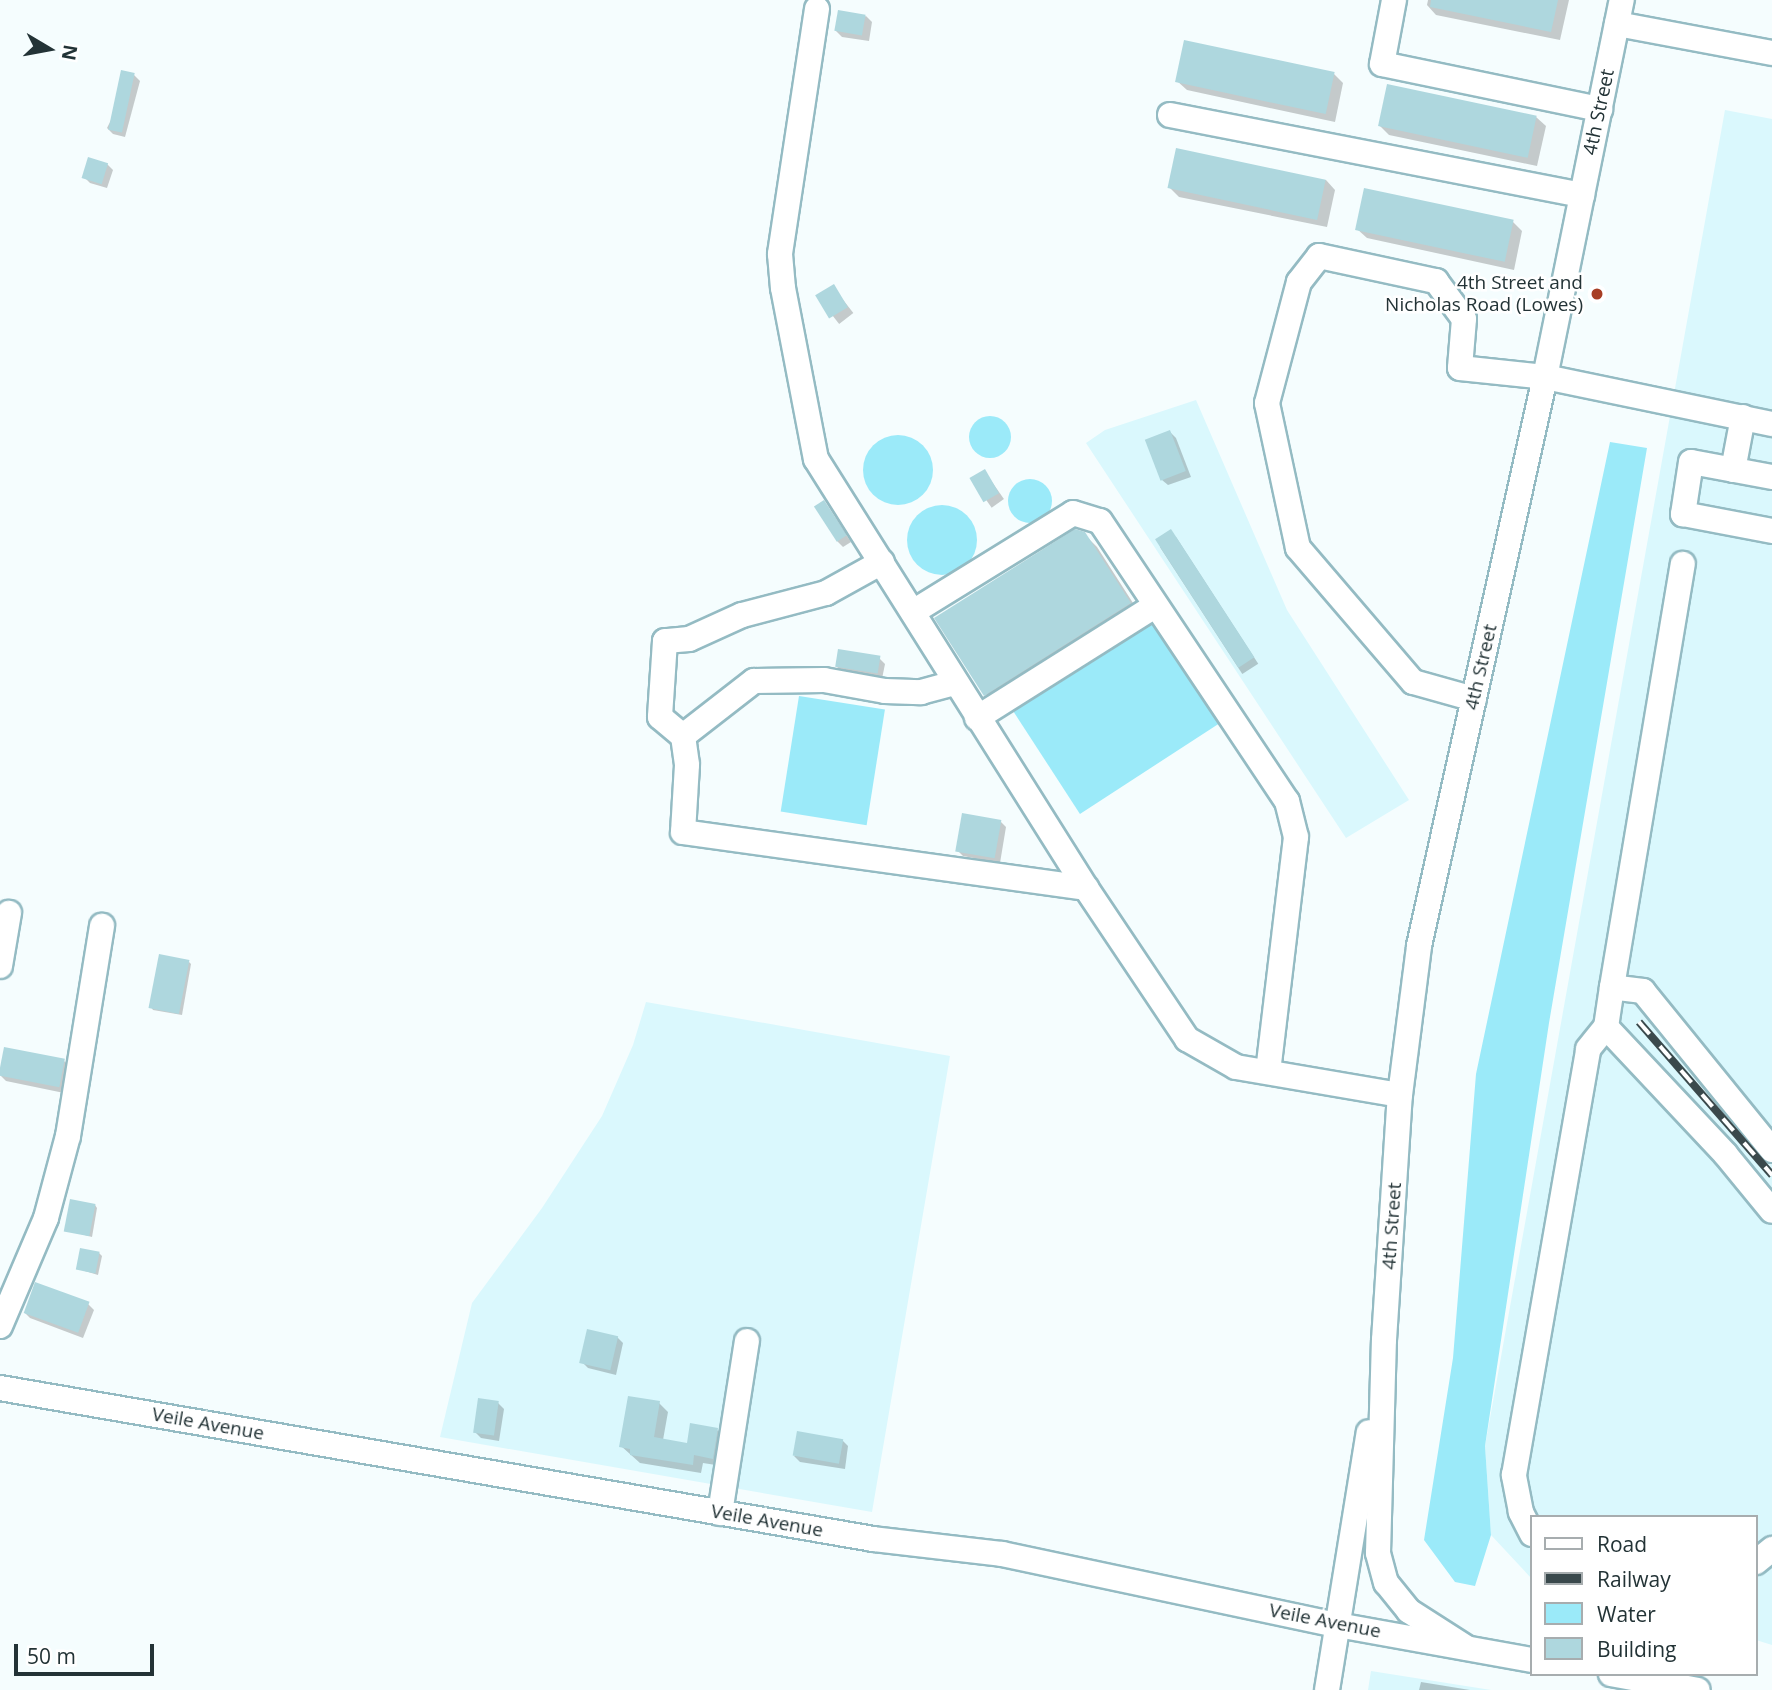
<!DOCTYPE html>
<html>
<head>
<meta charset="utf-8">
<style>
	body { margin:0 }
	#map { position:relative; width:1772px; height:1690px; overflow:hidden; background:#f5fdfe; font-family:"Open Sans",sans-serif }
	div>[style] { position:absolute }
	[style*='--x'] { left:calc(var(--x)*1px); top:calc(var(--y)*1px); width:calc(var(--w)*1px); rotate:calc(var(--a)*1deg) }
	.built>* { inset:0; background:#daf8fd }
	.water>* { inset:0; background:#9beaf9; transform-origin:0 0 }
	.round { border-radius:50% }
	.shadow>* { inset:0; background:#0003; transform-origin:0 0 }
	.building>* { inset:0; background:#aed7de; transform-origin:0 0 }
	.roads { filter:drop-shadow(2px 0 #94bbc3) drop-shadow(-2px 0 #94bbc3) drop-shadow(0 2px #94bbc3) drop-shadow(0 -2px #94bbc3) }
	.minor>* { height:24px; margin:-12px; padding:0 12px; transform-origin:12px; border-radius:12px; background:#fff }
	.rail>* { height:8px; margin-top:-4px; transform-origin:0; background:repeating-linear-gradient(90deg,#fff 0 16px,#3a494c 0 32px); box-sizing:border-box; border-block:2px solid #3a494c }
	.dots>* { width:19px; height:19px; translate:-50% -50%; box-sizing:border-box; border:4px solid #fff; border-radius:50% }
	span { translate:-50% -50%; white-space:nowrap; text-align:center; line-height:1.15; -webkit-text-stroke:5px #fff; paint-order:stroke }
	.street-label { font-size:19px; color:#233336 }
	.poi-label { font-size:19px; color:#233336 }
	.right { translate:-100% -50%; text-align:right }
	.legend { position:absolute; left:1530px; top:1515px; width:228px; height:161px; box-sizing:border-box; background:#fff; border:2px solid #a7adaf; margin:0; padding:9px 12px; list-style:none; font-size:21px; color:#233336 }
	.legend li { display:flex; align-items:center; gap:14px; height:35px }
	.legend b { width:35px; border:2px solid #a7adaf }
	.north { position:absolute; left:14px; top:14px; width:70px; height:70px; -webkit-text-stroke:5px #fff; paint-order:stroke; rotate:100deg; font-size:19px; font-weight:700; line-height:28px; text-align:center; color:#233336 }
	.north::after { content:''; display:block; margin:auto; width:24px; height:32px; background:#233336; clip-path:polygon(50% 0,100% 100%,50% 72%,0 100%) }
	.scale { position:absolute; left:14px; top:1644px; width:140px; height:32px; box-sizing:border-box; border:4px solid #233336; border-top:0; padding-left:9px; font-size:21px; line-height:24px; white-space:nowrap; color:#233336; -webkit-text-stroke:5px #fff; paint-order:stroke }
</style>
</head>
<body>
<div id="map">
	<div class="built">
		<div style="clip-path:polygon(1725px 110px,1772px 119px,1772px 1645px,1756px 1640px,1756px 1517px,1532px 1517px,1532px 1579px,1491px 1535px,1485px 1446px)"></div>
		<div style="clip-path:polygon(1196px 400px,1287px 610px,1409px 800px,1346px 838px,1086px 443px,1105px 430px)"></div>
		<div style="clip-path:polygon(646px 1002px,950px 1056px,872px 1512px,440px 1437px,472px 1303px,542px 1208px,602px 1116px,633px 1045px)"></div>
		<div style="clip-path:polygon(1371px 1671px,1491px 1690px,1368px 1690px)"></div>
	</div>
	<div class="water">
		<div class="round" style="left:969px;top:416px;width:42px;height:42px"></div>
		<div class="round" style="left:863px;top:435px;width:70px;height:70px"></div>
		<div style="clip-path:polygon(1610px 442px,1647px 448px,1549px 1023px,1485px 1446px,1491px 1535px,1475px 1586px,1455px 1582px,1424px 1540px,1453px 1358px,1476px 1074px)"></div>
		<div class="round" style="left:1008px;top:479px;width:44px;height:44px"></div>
		<div class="round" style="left:907px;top:505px;width:70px;height:70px"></div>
		<div style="left:1150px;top:617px;width:127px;height:166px;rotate:57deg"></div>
		<div style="left:799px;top:696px;width:87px;height:117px;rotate:9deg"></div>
	</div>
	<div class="shadow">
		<div style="clip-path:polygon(1428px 0,1569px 0,1560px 40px,1436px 15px,1427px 5px)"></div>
		<div style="clip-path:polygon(866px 16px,872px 22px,869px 41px,842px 37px,836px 31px)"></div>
		<div style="clip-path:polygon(1334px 74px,1343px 83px,1335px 122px,1187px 90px,1177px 81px)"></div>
		<div style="clip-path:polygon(134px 75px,140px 81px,125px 137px,113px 134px,107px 128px)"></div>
		<div style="clip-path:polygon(1536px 117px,1546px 126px,1537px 166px,1389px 135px,1380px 126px)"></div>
		<div style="clip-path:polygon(107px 164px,113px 170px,107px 188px,90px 183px,84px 177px)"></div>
		<div style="clip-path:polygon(1326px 180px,1335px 190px,1327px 227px,1179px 197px,1169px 187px)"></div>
		<div style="clip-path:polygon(1513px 222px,1522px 231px,1514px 270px,1367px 238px,1357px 229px)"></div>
		<div style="left:833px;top:287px;width:33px;height:18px;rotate:52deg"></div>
		<div style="clip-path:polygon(1170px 432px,1176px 438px,1191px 477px,1168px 485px,1162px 480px)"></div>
		<div style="left:985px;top:472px;width:33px;height:15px;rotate:55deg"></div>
		<div style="clip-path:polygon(824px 502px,851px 542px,843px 547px,837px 541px)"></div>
		<div style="clip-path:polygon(1084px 534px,1097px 547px,1142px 617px,998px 707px,986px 695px)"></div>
		<div style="left:1176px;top:537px;width:151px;height:19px;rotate:57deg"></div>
		<div style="clip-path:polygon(879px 658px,885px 664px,882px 679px,842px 672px,836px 666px)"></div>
		<div style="clip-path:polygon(1001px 822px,1006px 827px,1000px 863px,963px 856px,957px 850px)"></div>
		<div style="clip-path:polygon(189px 962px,191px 964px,182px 1015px,153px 1010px,151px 1007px)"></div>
		<div style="clip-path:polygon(5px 1049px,64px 1061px,70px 1067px,64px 1093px,6px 1081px,0 1075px)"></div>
		<div style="clip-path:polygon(95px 1205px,97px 1208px,92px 1237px,66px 1230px)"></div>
		<div style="clip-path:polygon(99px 1253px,102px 1256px,98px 1275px,78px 1269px)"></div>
		<div style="clip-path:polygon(88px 1304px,94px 1310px,83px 1338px,30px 1318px,24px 1312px)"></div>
		<div style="clip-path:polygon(617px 1337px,623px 1343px,616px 1375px,588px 1368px,582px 1362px)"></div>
		<div style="clip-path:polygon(498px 1403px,504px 1409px,499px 1441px,481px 1438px,475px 1432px)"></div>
		<div style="clip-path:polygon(659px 1403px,668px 1412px,663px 1440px,688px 1445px,717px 1430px,726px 1439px,722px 1466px,703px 1463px,701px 1473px,640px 1463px,621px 1446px)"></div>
		<div style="clip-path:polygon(842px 1440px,848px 1446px,845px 1469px,800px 1462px,794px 1456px)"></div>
		<div style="clip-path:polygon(1421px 1682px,1470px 1690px,1419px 1690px)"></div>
	</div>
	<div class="building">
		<div style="clip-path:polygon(1431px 0,1558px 0,1551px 32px,1430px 7px)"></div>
		<div style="left:838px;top:10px;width:28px;height:21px;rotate:10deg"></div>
		<div style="left:1184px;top:40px;width:154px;height:43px;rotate:12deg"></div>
		<div style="left:121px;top:70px;width:14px;height:61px;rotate:12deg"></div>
		<div style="left:1387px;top:84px;width:153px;height:43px;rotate:12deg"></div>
		<div style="left:1176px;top:148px;width:153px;height:41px;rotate:12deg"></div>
		<div style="left:88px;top:157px;width:21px;height:22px;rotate:17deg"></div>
		<div style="left:1364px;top:188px;width:153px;height:43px;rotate:12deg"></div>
		<div style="left:834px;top:284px;width:27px;height:22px;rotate:59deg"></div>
		<div style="left:1170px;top:430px;width:44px;height:27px;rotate:69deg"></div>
		<div style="left:985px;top:469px;width:28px;height:18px;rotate:60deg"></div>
		<div style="left:824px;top:500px;width:42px;height:12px;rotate:57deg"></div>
		<div style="clip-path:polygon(1075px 529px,1085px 532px,1131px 603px,984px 696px,934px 618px)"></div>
		<div style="left:1171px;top:529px;width:153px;height:19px;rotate:57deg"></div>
		<div style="left:838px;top:649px;width:43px;height:18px;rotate:9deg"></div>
		<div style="left:962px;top:813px;width:40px;height:39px;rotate:10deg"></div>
		<div style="left:159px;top:954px;width:31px;height:55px;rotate:11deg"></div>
		<div style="left:4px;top:1047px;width:62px;height:29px;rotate:11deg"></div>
		<div style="left:70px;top:1199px;width:26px;height:33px;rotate:11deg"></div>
		<div style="left:80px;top:1248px;width:20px;height:22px;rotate:11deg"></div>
		<div style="left:35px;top:1282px;width:58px;height:33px;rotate:20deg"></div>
		<div style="left:587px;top:1329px;width:32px;height:35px;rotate:13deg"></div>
		<div style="clip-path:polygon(628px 1396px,660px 1401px,654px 1437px,687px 1443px,690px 1423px,718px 1428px,713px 1459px,694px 1455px,693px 1465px,630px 1455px,630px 1449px,619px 1447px)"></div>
		<div style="left:478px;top:1398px;width:21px;height:35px;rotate:8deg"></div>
		<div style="left:797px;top:1431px;width:47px;height:25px;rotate:10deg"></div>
	</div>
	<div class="roads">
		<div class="minor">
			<div style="--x:1394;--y:0;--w:65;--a:100.6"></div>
			<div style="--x:1382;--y:64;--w:223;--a:11.7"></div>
			<div style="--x:817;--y:9;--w:248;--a:98.6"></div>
			<div style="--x:780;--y:254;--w:34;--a:85"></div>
			<div style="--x:783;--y:288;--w:174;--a:79.1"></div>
			<div style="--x:816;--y:459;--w:507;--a:57.81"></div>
			<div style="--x:1086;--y:888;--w:182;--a:56.2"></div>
			<div style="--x:1187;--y:1039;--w:56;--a:29.7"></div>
			<div style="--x:1236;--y:1067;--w:166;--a:9.7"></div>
			<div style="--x:1617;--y:24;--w:158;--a:10.6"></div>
			<div style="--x:1170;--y:115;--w:420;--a:11"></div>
			<div style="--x:1733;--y:470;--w:54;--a:-79.3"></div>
			<div style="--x:1772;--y:477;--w:82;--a:-169.5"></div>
			<div style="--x:1691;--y:462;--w:53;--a:98.7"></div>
			<div style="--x:1683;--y:514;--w:91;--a:10.8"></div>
			<div style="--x:882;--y:562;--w:64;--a:151"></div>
			<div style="--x:826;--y:593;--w:87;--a:165.3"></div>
			<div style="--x:742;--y:615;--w:58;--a:155.6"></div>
			<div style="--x:689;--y:639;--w:24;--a:175"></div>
			<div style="--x:665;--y:641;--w:76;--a:93.8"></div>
			<div style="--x:660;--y:717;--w:30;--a:40"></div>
			<div style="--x:683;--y:736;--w:90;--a:-37.8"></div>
			<div style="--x:754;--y:681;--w:70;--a:-0.8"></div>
			<div style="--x:824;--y:680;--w:62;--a:10.2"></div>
			<div style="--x:885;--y:691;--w:36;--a:2"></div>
			<div style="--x:921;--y:692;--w:35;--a:-15"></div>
			<div style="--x:913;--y:612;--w:188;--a:-31.7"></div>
			<div style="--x:1073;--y:513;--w:28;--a:17"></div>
			<div style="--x:1100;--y:521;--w:337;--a:56.3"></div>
			<div style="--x:1287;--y:801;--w:37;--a:76"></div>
			<div style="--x:1296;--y:837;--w:236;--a:96.8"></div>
			<div style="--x:1474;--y:699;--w:63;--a:-164.4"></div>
			<div style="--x:1413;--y:682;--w:177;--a:-130.6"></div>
			<div style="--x:1298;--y:548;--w:148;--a:-102.1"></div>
			<div style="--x:1267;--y:403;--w:125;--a:-75.2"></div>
			<div style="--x:1299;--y:282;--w:33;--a:-52"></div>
			<div style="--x:1319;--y:256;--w:120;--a:12.1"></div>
			<div style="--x:1436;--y:281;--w:47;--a:53.6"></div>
			<div style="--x:1464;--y:319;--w:49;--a:94.7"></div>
			<div style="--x:1460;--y:368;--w:85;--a:6"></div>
			<div style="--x:1545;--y:377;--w:232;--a:11.7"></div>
			<div style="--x:977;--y:718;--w:210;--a:-32.2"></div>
			<div style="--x:683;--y:736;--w:29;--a:82"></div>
			<div style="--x:687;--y:765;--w:67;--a:93.4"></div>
			<div style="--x:683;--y:832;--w:407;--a:7.9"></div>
			<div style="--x:0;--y:966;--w:54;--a:-80.4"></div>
			<div style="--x:1612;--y:987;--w:429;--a:-80.5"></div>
			<div style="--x:1772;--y:1150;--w:205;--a:-129.1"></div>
			<div style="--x:1643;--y:991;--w:31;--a:-173"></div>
			<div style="--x:1612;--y:987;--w:40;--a:98.5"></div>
			<div style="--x:1606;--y:1027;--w:175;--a:46.8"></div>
			<div style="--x:1726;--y:1155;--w:72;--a:50.6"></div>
			<div style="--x:0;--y:1326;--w:117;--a:-66.9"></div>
			<div style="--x:46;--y:1218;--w:85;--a:-75"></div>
			<div style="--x:68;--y:1136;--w:213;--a:-80.8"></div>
			<div style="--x:0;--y:1388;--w:886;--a:9.81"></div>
			<div style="--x:873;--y:1539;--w:130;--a:6.6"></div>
			<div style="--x:1002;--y:1554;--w:337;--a:12"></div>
			<div style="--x:1332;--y:1624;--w:203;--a:10.2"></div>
			<div style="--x:720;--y:1513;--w:174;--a:-81.1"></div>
			<div style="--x:1532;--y:1534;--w:25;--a:-117"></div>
			<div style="--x:1521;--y:1512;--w:38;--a:-101"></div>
			<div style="--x:1514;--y:1475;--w:432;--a:-80.1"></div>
			<div style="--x:1588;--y:1049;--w:28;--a:-51"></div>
			<div style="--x:1756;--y:1562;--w:21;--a:-39"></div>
			<div style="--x:1467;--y:1648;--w:69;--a:-147.5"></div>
			<div style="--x:1409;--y:1611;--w:36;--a:-129"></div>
			<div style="--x:1386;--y:1583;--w:31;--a:-105"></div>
			<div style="--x:1378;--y:1553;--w:213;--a:-88.4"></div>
			<div style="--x:1384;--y:1340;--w:246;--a:-86.3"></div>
			<div style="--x:1400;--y:1095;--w:150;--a:-82.7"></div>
			<div style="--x:1419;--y:946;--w:583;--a:-77.51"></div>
			<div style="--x:1545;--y:377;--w:385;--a:-78.5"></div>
			<div style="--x:1611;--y:1674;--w:88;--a:10.4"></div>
			<div style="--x:1327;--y:1690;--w:261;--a:-80.8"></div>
		</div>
	</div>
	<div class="rail">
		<div style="--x:1639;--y:1022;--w:203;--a:49"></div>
	</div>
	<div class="dots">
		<div style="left:1597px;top:294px;background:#a73e24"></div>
	</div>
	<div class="street-label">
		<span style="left:1599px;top:112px;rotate:-78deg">4th Street</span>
		<span style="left:1481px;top:667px;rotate:-77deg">4th Street</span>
		<span style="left:1392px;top:1226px;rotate:-86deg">4th Street</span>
		<span style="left:208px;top:1424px;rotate:10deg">Veile Avenue</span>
		<span style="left:767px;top:1521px;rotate:10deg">Veile Avenue</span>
		<span style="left:1325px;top:1621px;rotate:11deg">Veile Avenue</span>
	</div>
	<div class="poi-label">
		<span class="right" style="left:1583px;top:294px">4th Street and<br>Nicholas Road (Lowes)</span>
	</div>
	<ul class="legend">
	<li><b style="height:9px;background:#fff"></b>Road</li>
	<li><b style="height:9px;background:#3a494c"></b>Railway</li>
	<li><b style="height:19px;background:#9beaf9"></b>Water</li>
	<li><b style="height:19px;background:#aed7de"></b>Building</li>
	</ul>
	<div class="north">N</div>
	<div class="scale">50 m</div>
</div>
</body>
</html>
